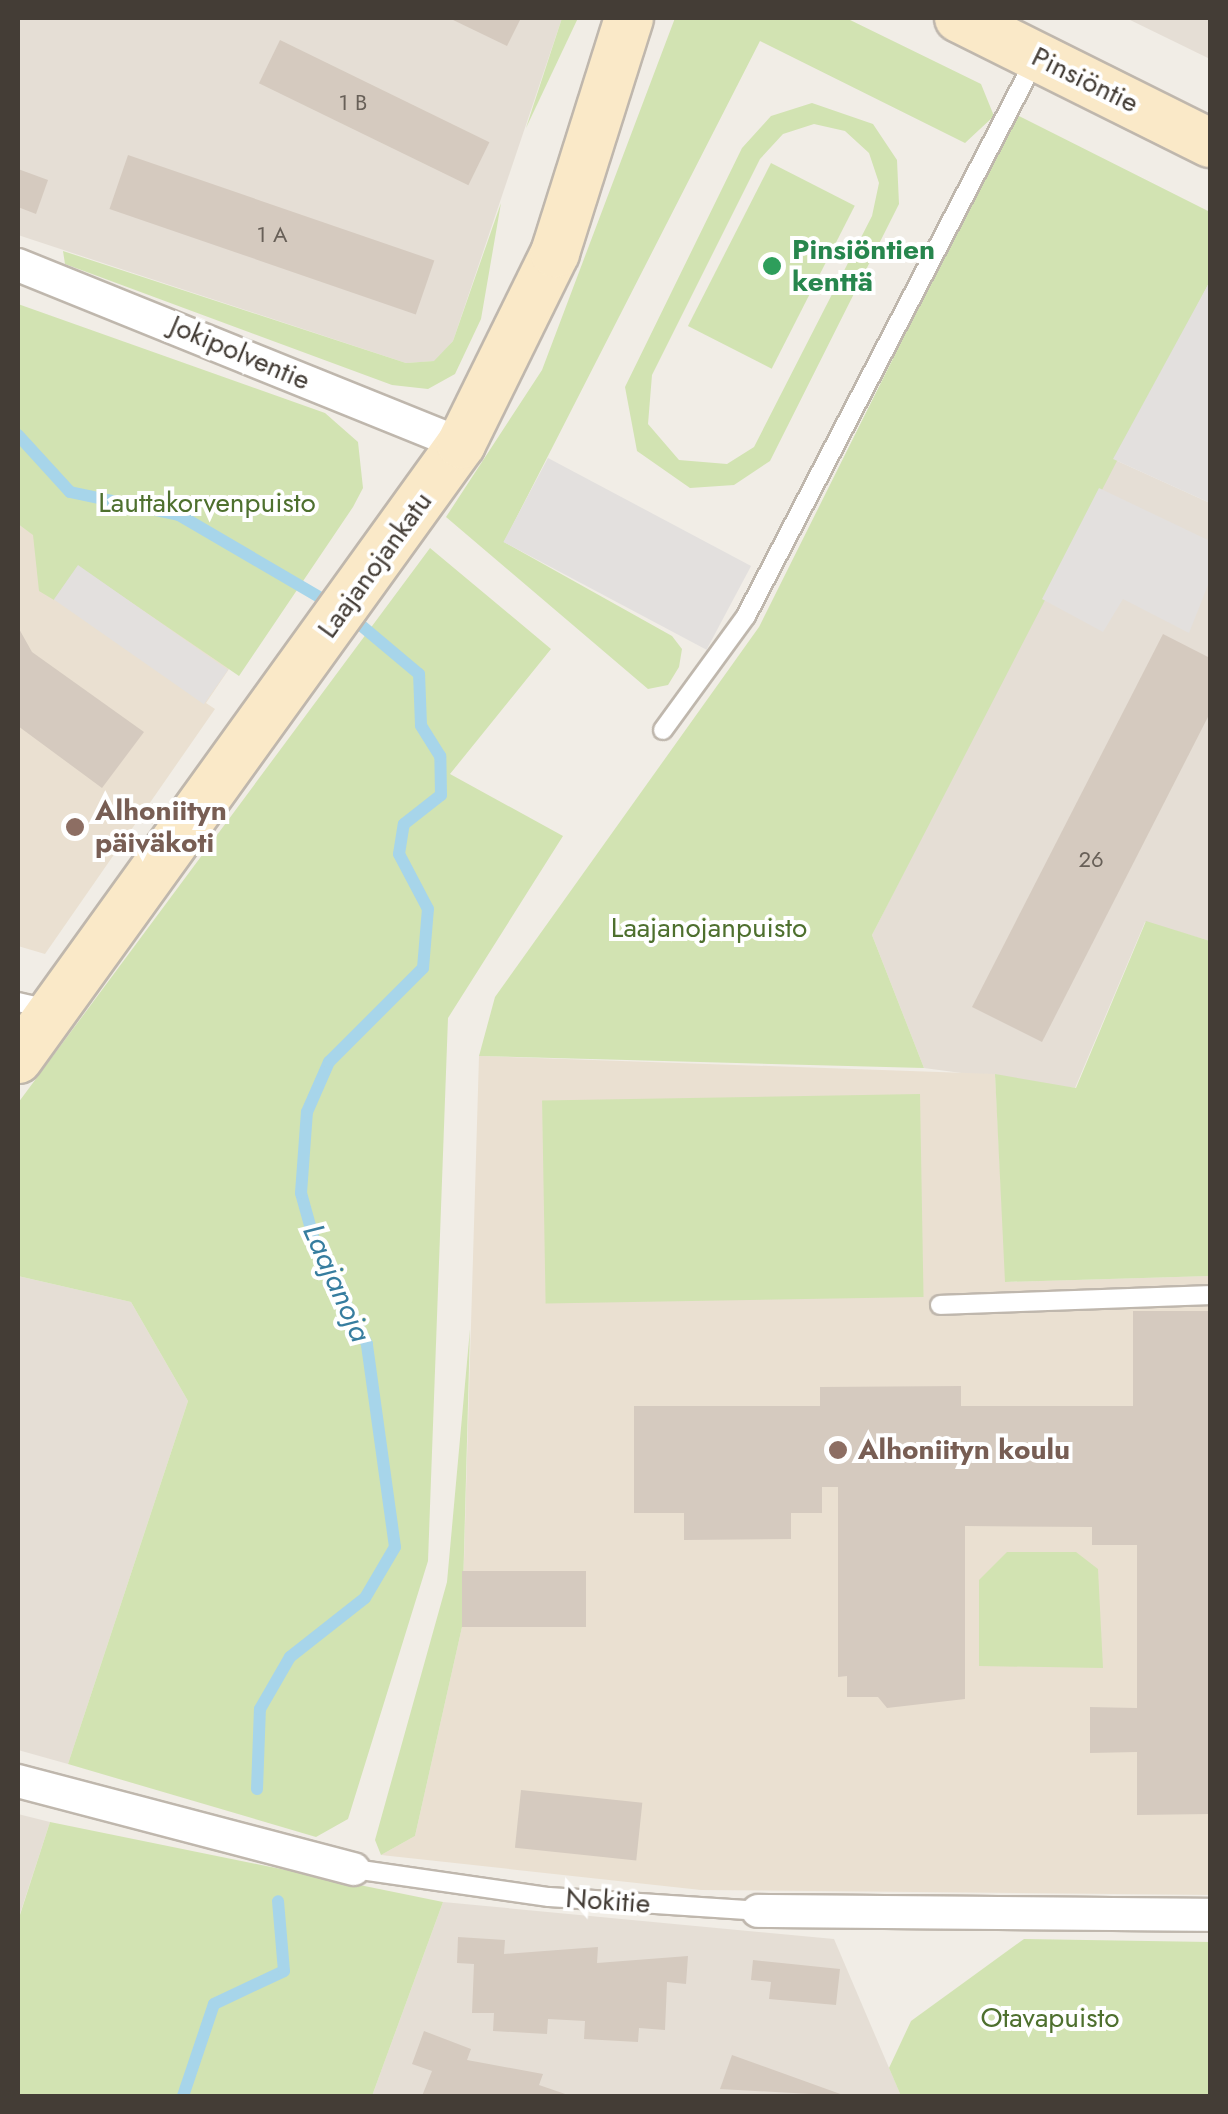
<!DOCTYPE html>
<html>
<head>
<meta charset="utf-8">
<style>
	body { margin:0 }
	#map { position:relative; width:1228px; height:2114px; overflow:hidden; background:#f1ede6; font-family:Jost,sans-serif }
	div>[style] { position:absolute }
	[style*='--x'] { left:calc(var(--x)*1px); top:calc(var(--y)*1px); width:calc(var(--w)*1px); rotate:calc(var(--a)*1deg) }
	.residential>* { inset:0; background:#e5ded5 }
	.education>* { inset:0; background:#eae0d1 }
	.green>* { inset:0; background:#d2e3b2; transform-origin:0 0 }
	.parking>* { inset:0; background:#e3e0de; transform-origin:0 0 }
	.stream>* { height:12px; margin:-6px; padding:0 6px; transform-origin:6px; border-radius:6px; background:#a7d5ea }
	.building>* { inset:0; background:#d5cabf; transform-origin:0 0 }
	.roads { filter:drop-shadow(2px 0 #bfb7ad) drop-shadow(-2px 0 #bfb7ad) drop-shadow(0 2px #bfb7ad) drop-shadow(0 -2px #bfb7ad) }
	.lane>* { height:18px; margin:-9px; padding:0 9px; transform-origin:9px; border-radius:9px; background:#fff }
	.street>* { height:32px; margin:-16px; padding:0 16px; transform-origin:16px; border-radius:16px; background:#fff }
	.secondary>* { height:48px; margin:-24px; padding:0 24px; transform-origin:24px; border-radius:24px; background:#fae9c8 }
	.dots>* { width:28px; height:28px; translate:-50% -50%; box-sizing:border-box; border:5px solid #fff; border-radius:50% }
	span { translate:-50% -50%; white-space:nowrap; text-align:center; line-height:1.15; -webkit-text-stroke:8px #fff; paint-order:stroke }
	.number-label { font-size:22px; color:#686058 }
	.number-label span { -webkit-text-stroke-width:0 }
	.street-label { font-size:28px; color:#443d36 }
	.leisure-label { font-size:28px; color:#27864d; font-weight:700 }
	.left { translate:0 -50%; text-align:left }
	.park-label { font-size:28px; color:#4e702e }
	.education-label { font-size:28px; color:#785e54; font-weight:700 }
	.water-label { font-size:30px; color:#367d9f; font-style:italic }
	.frame { position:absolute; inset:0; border:20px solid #443d36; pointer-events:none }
</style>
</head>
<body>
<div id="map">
	<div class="residential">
		<div style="clip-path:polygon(18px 18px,562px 18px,453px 341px,435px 361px,406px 363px,18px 235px)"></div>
		<div style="clip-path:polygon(1126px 18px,1210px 18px,1210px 59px)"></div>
		<div style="clip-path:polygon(1113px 459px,1210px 503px,1210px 941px,1145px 922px,1075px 1088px,924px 1068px,872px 935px)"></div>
		<div style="clip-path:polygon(18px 1276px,131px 1302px,188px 1401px,68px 1764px,18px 1750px)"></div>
		<div style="clip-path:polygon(18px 1814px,50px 1822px,18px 1920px)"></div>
		<div style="clip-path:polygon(443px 1902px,834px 1939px,901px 2096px,372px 2096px)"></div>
	</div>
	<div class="education">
		<div style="clip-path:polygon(18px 524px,229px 669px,206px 703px,215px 709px,45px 954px,18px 946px)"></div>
		<div style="clip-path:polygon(479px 1056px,995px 1074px,1006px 1282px,1210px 1276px,1210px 1895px,701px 1890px,381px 1855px,415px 1836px,462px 1627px)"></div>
	</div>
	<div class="green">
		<div style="clip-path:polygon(562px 18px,578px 18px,526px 128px)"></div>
		<div style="clip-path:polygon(675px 18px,846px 18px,981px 84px,994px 116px,965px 143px,760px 41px,504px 542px,672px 636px,682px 649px,679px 667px,668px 685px,648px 689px,446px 517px,542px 370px)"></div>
		<div style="clip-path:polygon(evenodd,812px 103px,873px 124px,897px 160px,899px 204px,770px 461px,734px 485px,690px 488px,637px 451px,625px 387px,742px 148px,771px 116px,812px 103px,814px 124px,845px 131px,869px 153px,879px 183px,872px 216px,754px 447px,727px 464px,679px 460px,648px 424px,652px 375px,760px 159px,783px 134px,814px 124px)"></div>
		<div style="clip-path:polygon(1015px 114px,1210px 212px,1210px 281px,872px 935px,924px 1068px,479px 1056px,495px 997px,759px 627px)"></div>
		<div style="left:771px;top:163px;width:94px;height:183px;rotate:27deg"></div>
		<div style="clip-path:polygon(501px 203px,481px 319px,455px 374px,428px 389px,392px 385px,65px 264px,63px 251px,406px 363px,434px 361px,453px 341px)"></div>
		<div style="clip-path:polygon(18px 304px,325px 413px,358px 442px,363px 488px,353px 507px,239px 676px,78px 566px,54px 600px,39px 591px,33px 535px,18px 524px)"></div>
		<div style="clip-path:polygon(430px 548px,551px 649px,450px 774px,563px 836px,448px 1018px,428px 1561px,348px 1819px,316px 1837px,68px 1764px,188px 1401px,131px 1302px,18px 1276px,18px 1103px)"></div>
		<div style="clip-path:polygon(1146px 921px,1210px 941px,1210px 1276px,1005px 1282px,995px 1074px,1076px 1088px)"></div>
		<div style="left:920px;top:1094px;width:203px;height:378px;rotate:89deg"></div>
		<div style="clip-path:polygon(470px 1329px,462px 1627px,415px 1836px,381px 1855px,375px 1840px,447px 1582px)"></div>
		<div style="clip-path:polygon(1007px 1552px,1076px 1552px,1098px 1569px,1103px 1668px,979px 1666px,979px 1580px)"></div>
		<div style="clip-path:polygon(50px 1822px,443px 1902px,372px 2096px,18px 2096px,18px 1921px)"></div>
		<div style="clip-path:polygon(1024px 1939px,1210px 1942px,1210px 2096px,901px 2096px,889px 2068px,911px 2021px)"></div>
	</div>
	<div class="parking">
		<div style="clip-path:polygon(1210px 281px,1210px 503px,1113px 459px)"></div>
		<div style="left:548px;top:458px;width:230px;height:95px;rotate:28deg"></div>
		<div style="clip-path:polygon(1099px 488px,1210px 541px,1210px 580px,1189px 633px,1123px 599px,1103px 632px,1042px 599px)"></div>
		<div style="left:78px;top:565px;width:183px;height:42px;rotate:35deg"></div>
	</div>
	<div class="stream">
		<div style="--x:18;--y:435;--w:77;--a:47.6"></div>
		<div style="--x:70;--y:492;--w:111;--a:11.9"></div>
		<div style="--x:179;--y:515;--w:178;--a:30.3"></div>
		<div style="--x:257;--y:1789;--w:80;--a:-87.9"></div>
		<div style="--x:260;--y:1709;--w:60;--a:-60"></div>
		<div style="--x:290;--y:1657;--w:95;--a:-38.2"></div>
		<div style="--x:365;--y:1598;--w:59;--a:-59.5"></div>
		<div style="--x:395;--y:1547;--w:205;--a:-97.9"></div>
		<div style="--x:367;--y:1344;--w:110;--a:-117.7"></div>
		<div style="--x:316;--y:1247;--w:56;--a:-105.5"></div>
		<div style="--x:301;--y:1193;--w:81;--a:-85.8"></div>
		<div style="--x:307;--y:1112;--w:55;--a:-66.3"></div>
		<div style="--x:329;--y:1062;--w:133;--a:-45"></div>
		<div style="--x:423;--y:968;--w:59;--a:-85.2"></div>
		<div style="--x:428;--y:909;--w:62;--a:-117.8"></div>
		<div style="--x:399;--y:854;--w:30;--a:-81"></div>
		<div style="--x:404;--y:824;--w:47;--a:-38.1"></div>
		<div style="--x:441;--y:795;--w:39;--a:-91"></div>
		<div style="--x:440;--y:756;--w:36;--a:-122"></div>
		<div style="--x:421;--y:725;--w:51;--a:-92.2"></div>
		<div style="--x:419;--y:674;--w:90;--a:-140"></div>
		<div style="--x:183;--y:2096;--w:97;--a:-71.4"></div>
		<div style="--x:214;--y:2004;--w:77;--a:-25.2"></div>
		<div style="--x:284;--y:1971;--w:70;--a:-94.9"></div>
	</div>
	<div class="building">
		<div style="clip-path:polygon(449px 18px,521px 18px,507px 46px)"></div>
		<div style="left:280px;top:40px;width:233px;height:48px;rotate:26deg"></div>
		<div style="left:128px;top:155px;width:324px;height:57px;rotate:19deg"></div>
		<div style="clip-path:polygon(18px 169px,48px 180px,36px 214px,18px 207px)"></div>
		<div style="clip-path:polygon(18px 627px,32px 652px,144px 732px,102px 788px,18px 726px)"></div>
		<div style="clip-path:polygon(1163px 634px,1210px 658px,1210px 713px,1042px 1042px,972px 1007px)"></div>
		<div style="clip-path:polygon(1133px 1311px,1210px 1311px,1210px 1814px,1137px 1815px,1137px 1752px,1090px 1753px,1090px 1707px,1137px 1708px,1137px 1545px,1092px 1545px,1092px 1527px,965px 1526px,965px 1699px,887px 1708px,878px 1697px,847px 1697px,847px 1676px,838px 1677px,838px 1487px,822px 1487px,822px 1513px,791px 1513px,791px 1539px,684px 1540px,684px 1513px,634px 1513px,634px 1406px,820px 1406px,820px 1387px,961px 1386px,961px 1406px,1133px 1406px)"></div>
		<div style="left:462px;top:1571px;width:124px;height:56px"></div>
		<div style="left:521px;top:1790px;width:122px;height:58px;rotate:6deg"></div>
		<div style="clip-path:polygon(458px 1937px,505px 1940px,504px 1954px,598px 1947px,597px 1963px,688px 1956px,686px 1984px,667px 1982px,665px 2030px,639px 2028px,638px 2042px,584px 2039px,585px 2021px,548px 2019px,547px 2034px,493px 2031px,494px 2013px,472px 2013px,474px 1964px,457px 1963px)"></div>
		<div style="clip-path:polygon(753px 1960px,840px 1969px,836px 2005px,769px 1999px,771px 1982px,751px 1980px)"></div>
		<div style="clip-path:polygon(424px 2031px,471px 2049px,467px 2060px,543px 2074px,539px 2085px,571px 2096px,422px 2096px,432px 2071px,412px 2064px)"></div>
		<div style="clip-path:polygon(732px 2055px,846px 2096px,720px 2089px)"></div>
	</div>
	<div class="roads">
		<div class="lane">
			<div style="--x:663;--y:730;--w:141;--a:-53.9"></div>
			<div style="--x:746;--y:616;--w:629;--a:-62.54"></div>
			<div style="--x:18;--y:1002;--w:31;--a:13"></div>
			<div style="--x:940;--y:1305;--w:270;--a:-2.1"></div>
			<div style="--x:354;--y:1869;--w:197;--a:8.2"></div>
			<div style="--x:549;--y:1897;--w:209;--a:3.8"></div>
		</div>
		<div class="street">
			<div style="--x:18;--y:265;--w:478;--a:22"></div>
			<div style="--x:18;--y:1781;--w:347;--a:14.7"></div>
			<div style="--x:758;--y:1911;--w:452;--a:0.5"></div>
		</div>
		<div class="secondary">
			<div style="--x:959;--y:18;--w:280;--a:26.5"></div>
			<div style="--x:18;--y:1059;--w:758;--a:-54.23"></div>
			<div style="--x:461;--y:444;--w:213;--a:-63.8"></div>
			<div style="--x:555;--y:253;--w:246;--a:-72.5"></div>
		</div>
	</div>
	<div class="dots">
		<div style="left:772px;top:266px;background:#2e9e5b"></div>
		<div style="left:75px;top:827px;background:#8d6e63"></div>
		<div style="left:838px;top:1450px;background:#8d6e63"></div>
	</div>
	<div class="number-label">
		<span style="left:353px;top:103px">1 B</span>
		<span style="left:272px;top:235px">1 A</span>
		<span style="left:1091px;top:860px">26</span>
	</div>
	<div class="street-label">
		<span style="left:1085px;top:80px;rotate:26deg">Pinsiöntie</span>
		<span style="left:240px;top:353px;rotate:23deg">Jokipolventie</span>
		<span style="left:375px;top:565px;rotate:-54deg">Laajanojankatu</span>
		<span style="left:608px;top:1901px;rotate:4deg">Nokitie</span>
	</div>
	<div class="leisure-label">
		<span class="left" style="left:792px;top:266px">Pinsiöntien<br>kenttä</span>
	</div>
	<div class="park-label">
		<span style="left:207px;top:503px">Lauttakorvenpuisto</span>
		<span style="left:709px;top:928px">Laajanojanpuisto</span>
		<span style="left:1050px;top:2018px">Otavapuisto</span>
	</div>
	<div class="education-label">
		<span class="left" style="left:95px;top:827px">Alhoniityn<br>päiväkoti</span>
		<span class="left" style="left:858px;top:1450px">Alhoniityn koulu</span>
	</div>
	<div class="water-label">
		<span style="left:337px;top:1283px;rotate:66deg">Laajanoja</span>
	</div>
	<div class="frame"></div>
</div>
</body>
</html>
